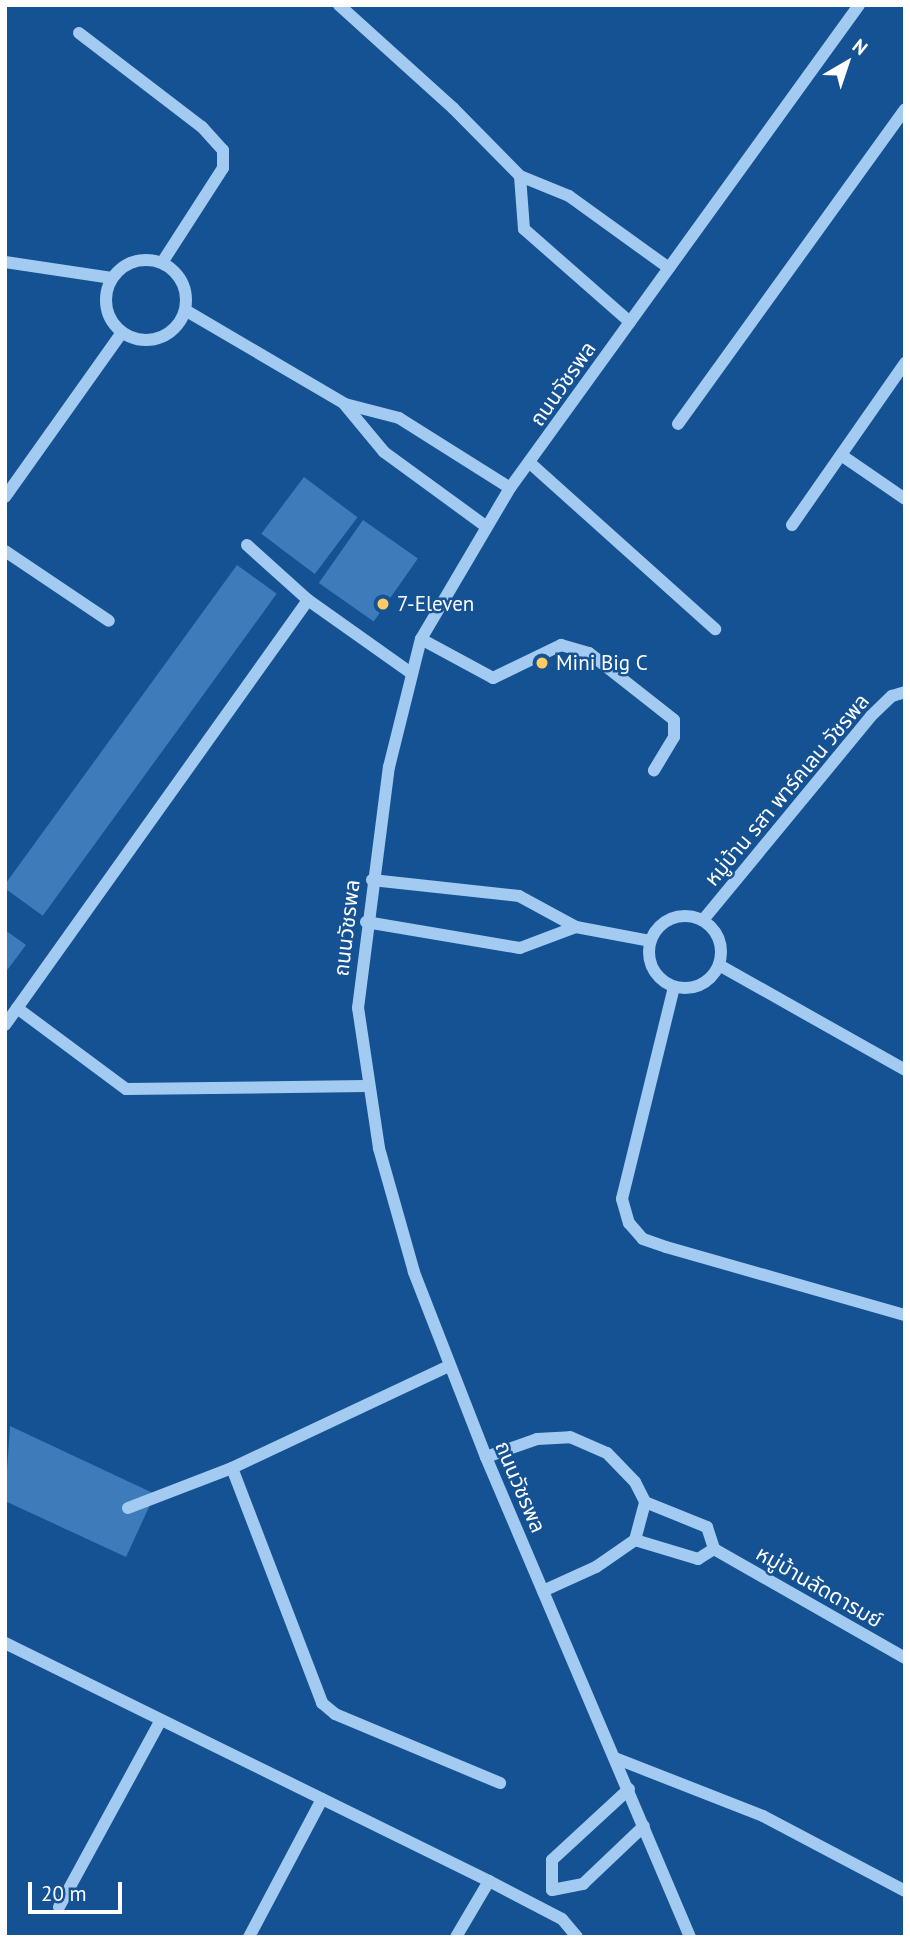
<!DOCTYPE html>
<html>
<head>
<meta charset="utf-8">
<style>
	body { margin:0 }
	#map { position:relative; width:910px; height:1942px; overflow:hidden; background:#155293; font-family:"PT Sans","Noto Sans Thai",sans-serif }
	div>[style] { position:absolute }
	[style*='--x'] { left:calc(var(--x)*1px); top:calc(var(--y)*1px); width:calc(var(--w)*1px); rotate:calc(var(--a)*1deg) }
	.building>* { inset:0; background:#3d7bbb; transform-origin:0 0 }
	.minor>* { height:12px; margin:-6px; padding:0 6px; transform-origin:6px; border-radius:6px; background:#a3caf1 }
	.minor>.ring { margin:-6px; padding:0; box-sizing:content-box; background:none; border:12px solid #a3caf1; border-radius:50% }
	.dots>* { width:19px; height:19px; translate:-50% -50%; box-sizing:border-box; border:4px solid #155293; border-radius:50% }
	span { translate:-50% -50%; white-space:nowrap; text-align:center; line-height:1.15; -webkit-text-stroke:5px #155293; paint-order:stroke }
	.street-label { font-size:21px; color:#fff }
	.poi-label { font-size:21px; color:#fff }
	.left { translate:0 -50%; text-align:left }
	.frame { position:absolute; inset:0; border:7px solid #fff; pointer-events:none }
	.north { position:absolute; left:812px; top:28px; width:70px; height:70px; -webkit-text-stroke:5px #155293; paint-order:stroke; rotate:39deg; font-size:19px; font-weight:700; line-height:28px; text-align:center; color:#fff }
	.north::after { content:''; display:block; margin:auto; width:24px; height:32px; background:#fff; clip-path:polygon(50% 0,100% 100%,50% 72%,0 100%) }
	.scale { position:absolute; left:28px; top:1882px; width:94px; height:32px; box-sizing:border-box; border:4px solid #fff; border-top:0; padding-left:9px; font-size:21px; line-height:24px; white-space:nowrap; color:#fff; -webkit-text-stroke:5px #155293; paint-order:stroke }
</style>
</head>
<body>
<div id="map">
	<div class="building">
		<div style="left:304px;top:477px;width:67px;height:71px;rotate:37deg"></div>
		<div style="left:363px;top:520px;width:67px;height:77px;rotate:35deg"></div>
		<div style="left:237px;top:565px;width:49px;height:398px;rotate:36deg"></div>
		<div style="clip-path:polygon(5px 930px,26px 945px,5px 973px)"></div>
		<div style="clip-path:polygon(10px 1426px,155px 1494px,126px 1557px,5px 1501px)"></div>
	</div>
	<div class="minor">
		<div style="--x:339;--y:5;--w:154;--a:42.1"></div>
		<div style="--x:453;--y:108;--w:95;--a:45.4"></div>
		<div style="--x:520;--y:176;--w:53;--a:22.2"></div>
		<div style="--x:569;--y:196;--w:123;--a:35.8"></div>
		<div style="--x:79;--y:33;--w:155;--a:37.4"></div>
		<div style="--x:202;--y:127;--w:31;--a:48"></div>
		<div style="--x:223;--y:150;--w:18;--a:90"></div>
		<div style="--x:223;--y:168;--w:111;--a:122.8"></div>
		<div style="--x:520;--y:176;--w:53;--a:85.7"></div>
		<div style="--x:524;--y:229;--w:141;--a:41.3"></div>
		<div class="ring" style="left:106px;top:260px;width:68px;height:68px"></div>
		<div style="--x:5;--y:262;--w:108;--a:8.5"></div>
		<div style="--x:185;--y:310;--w:186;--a:30.4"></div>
		<div style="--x:345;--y:404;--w:56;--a:14.5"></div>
		<div style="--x:399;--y:418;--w:131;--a:32.2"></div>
		<div style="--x:345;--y:405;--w:61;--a:50.3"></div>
		<div style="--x:384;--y:452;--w:124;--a:36.1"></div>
		<div style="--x:678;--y:424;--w:388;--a:-54.2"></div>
		<div style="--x:844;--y:457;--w:74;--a:34.5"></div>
		<div style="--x:530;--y:463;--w:249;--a:41.9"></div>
		<div style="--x:5;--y:497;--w:200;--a:-54.6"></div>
		<div style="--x:792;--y:525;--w:198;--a:-55.1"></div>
		<div style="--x:247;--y:545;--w:82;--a:42"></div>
		<div style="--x:5;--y:551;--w:125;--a:33.9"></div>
		<div style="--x:421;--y:639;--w:82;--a:28.4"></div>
		<div style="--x:493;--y:678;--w:76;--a:-25.9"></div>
		<div style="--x:561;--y:645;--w:29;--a:16"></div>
		<div style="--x:589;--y:653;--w:108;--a:38.2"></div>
		<div style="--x:674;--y:720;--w:17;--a:90"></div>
		<div style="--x:674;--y:737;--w:39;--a:121"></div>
		<div style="--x:372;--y:880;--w:148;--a:6.2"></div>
		<div style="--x:519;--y:896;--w:65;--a:28.5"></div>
		<div style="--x:576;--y:927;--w:75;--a:10.7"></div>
		<div class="ring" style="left:649px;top:916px;width:60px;height:60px"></div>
		<div style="--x:703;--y:920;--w:264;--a:-50.5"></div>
		<div style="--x:871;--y:716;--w:29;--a:-44"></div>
		<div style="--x:892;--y:696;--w:14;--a:-17"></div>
		<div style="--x:366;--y:922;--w:156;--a:9.6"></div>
		<div style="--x:520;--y:948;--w:60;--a:-20.6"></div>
		<div style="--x:719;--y:965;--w:214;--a:29.4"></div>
		<div style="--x:674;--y:987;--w:218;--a:103.8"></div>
		<div style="--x:622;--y:1199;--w:25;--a:74"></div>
		<div style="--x:629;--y:1223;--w:21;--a:49"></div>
		<div style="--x:643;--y:1239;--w:24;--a:19"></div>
		<div style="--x:666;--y:1247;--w:248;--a:15.9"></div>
		<div style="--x:17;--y:1008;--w:136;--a:36.6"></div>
		<div style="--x:126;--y:1089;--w:240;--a:-0.7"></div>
		<div style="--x:5;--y:1025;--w:522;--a:-54.51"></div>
		<div style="--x:308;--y:600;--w:126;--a:35.3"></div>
		<div style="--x:486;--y:1457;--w:54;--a:-19.4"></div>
		<div style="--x:537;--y:1439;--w:33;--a:-3"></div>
		<div style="--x:570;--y:1437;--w:40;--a:23.4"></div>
		<div style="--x:607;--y:1453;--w:40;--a:46"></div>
		<div style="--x:635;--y:1482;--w:22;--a:63"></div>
		<div style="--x:645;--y:1502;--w:67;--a:22"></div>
		<div style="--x:707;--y:1527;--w:23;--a:72"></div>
		<div style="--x:714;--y:1549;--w:220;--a:29.7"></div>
		<div style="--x:232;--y:1468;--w:252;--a:69"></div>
		<div style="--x:322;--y:1703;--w:17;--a:40"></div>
		<div style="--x:335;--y:1714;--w:179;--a:22.7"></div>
		<div style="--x:128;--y:1508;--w:111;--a:-21"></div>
		<div style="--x:232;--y:1468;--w:240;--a:-25.2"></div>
		<div style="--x:635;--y:1540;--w:39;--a:-75"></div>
		<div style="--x:543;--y:1591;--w:58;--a:-24.4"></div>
		<div style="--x:596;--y:1567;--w:47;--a:-34.7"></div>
		<div style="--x:635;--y:1540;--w:66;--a:16.8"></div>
		<div style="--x:698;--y:1559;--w:19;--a:-32"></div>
		<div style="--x:5;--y:1643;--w:539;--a:26.18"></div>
		<div style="--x:489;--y:1881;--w:82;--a:27.5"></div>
		<div style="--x:562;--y:1919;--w:23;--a:50"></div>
		<div style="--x:615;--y:1758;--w:159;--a:21.4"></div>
		<div style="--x:763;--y:1816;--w:161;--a:27.8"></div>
		<div style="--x:629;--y:1789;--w:105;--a:137.3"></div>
		<div style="--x:552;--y:1860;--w:30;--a:90"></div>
		<div style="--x:552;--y:1890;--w:32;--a:-11"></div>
		<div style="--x:583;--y:1884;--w:84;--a:-43.6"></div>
		<div style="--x:59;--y:1907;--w:211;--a:-61.4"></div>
		<div style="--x:249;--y:1937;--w:156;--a:-62.1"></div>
		<div style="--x:456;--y:1937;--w:65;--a:-59.5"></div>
		<div style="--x:690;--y:1937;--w:522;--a:-113.03"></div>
		<div style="--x:486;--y:1457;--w:199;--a:-111.3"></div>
		<div style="--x:414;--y:1272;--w:129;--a:-105.8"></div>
		<div style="--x:379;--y:1148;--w:142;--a:-98.5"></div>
		<div style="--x:358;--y:1008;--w:243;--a:-82.7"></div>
		<div style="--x:389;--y:767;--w:132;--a:-76"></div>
		<div style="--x:421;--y:639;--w:175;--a:-59.5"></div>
		<div style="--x:510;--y:488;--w:596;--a:-54.15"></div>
	</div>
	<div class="dots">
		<div style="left:383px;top:604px;background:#ffcb64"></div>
		<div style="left:542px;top:663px;background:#ffcb64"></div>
	</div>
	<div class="street-label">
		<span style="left:563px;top:384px;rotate:-55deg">ถนนวัชรพล</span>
		<span style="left:787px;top:790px;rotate:-50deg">หมู่บ้าน รสา พาร์คเลน วัชรพล</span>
		<span style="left:347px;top:928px;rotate:-83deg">ถนนวัชรพล</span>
		<span style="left:520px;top:1487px;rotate:67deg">ถนนวัชรพล</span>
		<span style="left:819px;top:1587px;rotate:30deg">หมู่บ้านลัดดารมย์</span>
	</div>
	<div class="poi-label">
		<span class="left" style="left:397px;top:604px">7-Eleven</span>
		<span class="left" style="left:556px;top:663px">Mini Big C</span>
	</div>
	<div class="frame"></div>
	<div class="north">N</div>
	<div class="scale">20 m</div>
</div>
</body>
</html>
